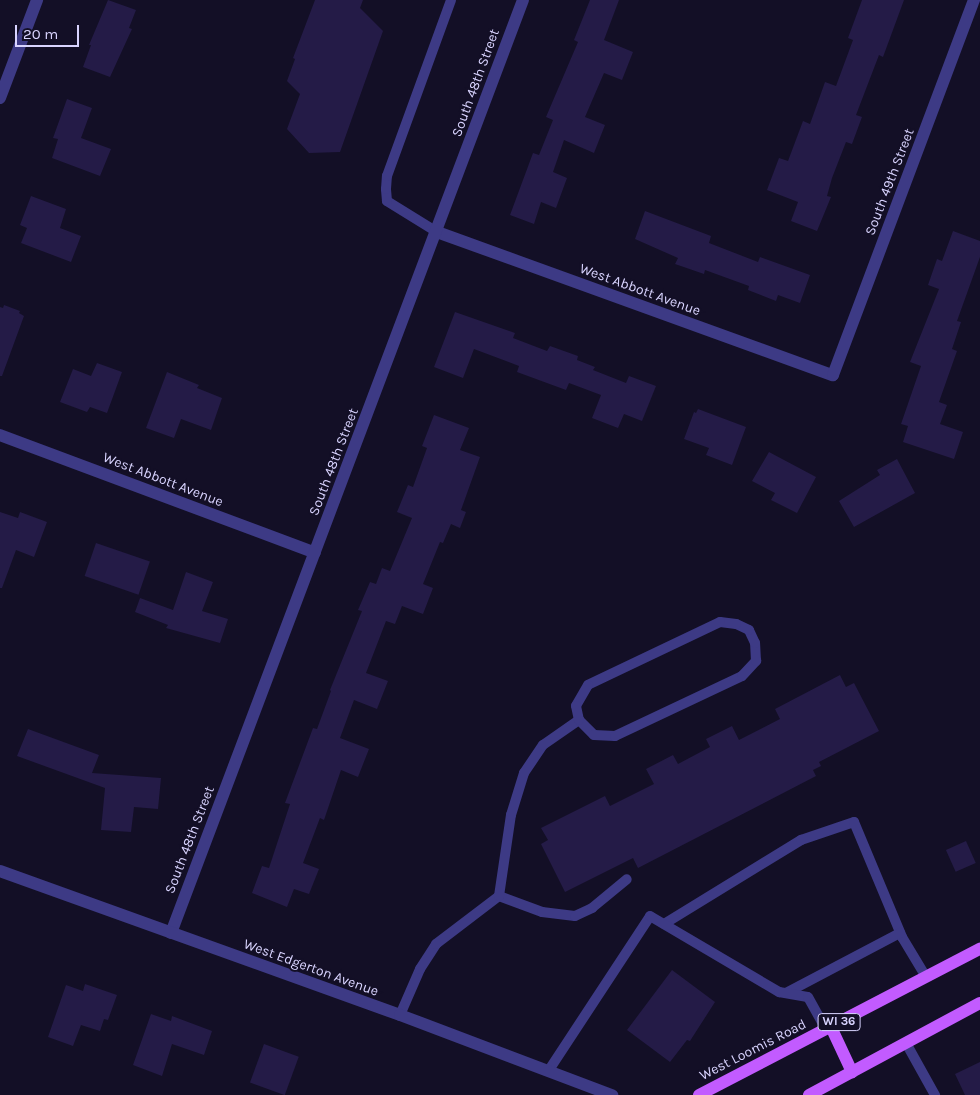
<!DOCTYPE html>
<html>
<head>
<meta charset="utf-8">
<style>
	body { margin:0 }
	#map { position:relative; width:980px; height:1095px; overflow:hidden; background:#130f26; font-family:Karla,sans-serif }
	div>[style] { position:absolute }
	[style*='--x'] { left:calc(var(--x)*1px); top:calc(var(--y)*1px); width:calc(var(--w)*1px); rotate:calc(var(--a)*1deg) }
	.building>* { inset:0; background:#241b47; transform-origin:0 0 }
	.service>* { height:10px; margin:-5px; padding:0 5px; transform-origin:5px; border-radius:5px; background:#3d3a85 }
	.minor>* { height:12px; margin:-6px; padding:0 6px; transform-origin:6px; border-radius:6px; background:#3d3a85 }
	.tertiary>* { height:12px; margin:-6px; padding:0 6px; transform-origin:6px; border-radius:6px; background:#3d3a85 }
	.primary>* { height:12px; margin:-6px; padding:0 6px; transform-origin:6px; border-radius:6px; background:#c25bff }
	span { translate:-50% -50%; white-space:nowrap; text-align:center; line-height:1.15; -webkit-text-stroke:4px #130f26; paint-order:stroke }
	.shield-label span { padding:1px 4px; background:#130f26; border:1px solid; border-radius:4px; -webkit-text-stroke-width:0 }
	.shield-label { font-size:12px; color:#d9d4ff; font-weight:700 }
	.street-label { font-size:14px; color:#d9d4ff }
	.scale { position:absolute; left:15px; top:25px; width:64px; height:22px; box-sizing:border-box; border:2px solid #d9d4ff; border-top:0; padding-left:6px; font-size:15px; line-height:18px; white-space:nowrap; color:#d9d4ff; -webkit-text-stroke:4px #130f26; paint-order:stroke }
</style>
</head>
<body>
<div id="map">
	<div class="building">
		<div style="clip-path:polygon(108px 0,136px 10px,129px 28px,132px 29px,110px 77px,83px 67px,91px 45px,89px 45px)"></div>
		<div style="clip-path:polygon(315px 0,363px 0,360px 8px,383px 31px,340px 152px,309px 153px,287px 129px,300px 94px,287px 81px,295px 59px,293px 58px)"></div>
		<div style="clip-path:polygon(590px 0,619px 0,604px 40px,633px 52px,622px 80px,604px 73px,585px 117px,605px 125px,594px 153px,564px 140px,553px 172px,567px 178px,556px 208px,541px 202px,534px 224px,510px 215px,533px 153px,539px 155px,553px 120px,546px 117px,578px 42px,574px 40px)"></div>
		<div style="clip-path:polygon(862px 0,904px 0,883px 57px,879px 55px,856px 115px,862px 117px,852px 144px,846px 142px,832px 178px,827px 196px,831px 197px,817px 231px,791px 221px,798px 202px,767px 190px,779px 158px,788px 161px,803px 121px,810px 124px,825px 82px,836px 86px,853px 40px,848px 38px)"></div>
		<div style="clip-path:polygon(67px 99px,92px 108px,81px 138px,111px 149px,100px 176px,52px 158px,58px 139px,53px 138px)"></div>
		<div style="clip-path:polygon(31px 196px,66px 209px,60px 228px,81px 236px,71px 262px,21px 243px,27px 228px,20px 225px)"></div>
		<div style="clip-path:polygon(645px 211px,711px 236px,709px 243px,758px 262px,760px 257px,810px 275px,800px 303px,778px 295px,776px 301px,748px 290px,749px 286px,705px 270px,704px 274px,675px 264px,678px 258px,635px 239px)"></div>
		<div style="clip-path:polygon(953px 231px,980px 241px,980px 257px,957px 321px,961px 322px,952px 349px,957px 351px,939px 402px,947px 405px,940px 424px,963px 432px,954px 459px,903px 442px,908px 426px,901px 424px,921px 366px,910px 362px,939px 289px,928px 285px,937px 259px,942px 261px)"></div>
		<div style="clip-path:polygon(4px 305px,20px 311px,19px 313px,24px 316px,2px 376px,0 376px,0 307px,3px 308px)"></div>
		<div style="clip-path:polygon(455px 312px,515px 333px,513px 338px,547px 351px,550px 346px,578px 356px,577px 360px,595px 367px,593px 370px,626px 383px,629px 376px,656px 386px,642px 421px,624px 414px,618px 428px,592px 418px,601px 395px,569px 383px,566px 390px,517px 372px,519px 366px,474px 349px,463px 378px,434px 367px)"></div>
		<div style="clip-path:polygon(97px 363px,122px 372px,107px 413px,90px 407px,87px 412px,60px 402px,73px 369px,91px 376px)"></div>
		<div style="clip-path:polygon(167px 372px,199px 385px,197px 388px,222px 398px,211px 430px,181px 419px,174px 438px,146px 428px)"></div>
		<div style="clip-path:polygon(698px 409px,746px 427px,732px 465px,706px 455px,709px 448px,684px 439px,694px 412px,696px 413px)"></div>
		<div style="clip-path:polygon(434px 415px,469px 428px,460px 450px,480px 457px,461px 510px,466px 512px,460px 528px,451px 524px,443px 543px,440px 542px,423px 584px,433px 588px,423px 614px,402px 606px,395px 624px,386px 621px,366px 673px,388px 681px,377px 709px,354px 700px,340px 738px,369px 749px,358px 777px,341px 770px,324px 820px,320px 818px,303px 863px,319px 869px,309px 894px,294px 889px,287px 907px,252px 893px,262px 866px,269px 868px,290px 804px,285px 803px,313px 728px,317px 729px,331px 691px,330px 690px,362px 611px,358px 610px,370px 582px,376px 584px,382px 568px,390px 571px,412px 518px,397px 512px,408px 485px,413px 487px,427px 448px,422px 446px)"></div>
		<div style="clip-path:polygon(769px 452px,816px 477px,797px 513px,771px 500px,775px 493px,752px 481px)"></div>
		<div style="clip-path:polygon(897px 459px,915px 493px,854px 527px,839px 501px,880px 475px,877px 470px)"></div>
		<div style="clip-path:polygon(0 512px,18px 518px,20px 512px,47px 522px,34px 557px,16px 550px,2px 588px,0 588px)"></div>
		<div style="left:96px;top:543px;width:57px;height:35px;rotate:19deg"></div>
		<div style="clip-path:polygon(186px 572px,213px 582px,202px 611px,228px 619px,220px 643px,166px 628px,168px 625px,135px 612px,140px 598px,173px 610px)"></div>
		<div style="clip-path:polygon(840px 675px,846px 687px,854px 683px,879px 731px,819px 762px,821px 766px,813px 770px,816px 776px,638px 868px,633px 858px,565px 892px,541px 844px,548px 840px,541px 828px,605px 796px,610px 806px,654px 784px,646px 769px,673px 755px,678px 764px,710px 747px,706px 739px,732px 726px,739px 740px,780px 719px,775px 709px)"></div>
		<div style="clip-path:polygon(28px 729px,99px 755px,92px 773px,161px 778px,158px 809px,134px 807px,131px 832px,101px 830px,105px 788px,17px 756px)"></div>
		<div style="left:966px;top:841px;width:24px;height:22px;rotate:66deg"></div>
		<div style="clip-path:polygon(672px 970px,715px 1002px,690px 1041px,687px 1040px,670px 1062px,627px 1030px)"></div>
		<div style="clip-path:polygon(85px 984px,117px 995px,108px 1020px,104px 1019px,100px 1031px,81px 1025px,73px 1046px,48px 1037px,66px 985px,83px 991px)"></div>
		<div style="clip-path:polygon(151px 1014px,171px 1021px,172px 1016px,212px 1031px,204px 1055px,172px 1044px,162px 1076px,133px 1065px)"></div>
		<div style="left:264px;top:1044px;width:37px;height:41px;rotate:20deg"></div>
		<div style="clip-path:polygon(980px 1062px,980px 1095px,965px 1095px,955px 1074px)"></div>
	</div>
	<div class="service">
		<div style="--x:437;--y:232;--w:59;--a:-148.2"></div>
		<div style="--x:387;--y:201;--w:12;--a:-95"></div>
		<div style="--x:386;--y:189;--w:13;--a:-86"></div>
		<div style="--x:387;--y:176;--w:187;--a:-70"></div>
		<div style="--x:499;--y:896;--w:46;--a:20.4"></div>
		<div style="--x:542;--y:912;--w:33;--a:7"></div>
		<div style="--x:575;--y:916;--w:19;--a:-25"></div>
		<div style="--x:592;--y:908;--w:45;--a:-39.6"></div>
		<div style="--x:664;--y:924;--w:161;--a:-31.5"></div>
		<div style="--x:801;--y:840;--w:56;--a:-18.8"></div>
		<div style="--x:854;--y:822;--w:125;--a:67.3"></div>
		<div style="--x:902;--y:937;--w:47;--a:59"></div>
		<div style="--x:786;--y:993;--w:129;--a:-27.8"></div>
		<div style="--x:400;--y:1015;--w:50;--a:-66.5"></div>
		<div style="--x:420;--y:969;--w:30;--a:-57"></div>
		<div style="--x:436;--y:944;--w:79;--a:-37.3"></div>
		<div style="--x:499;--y:896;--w:82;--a:-81.6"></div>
		<div style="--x:511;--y:815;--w:44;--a:-72.8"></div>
		<div style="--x:524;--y:773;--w:34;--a:-56"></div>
		<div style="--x:543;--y:745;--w:44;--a:-34.8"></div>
		<div style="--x:579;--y:720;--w:21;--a:45"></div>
		<div style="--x:594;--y:735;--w:21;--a:3"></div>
		<div style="--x:615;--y:736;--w:140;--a:-25.3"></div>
		<div style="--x:742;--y:676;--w:21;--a:-47"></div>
		<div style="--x:756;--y:661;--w:18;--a:-93"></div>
		<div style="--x:755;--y:643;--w:14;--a:-115"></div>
		<div style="--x:749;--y:630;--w:14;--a:-155"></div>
		<div style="--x:736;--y:624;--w:16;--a:-173"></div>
		<div style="--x:720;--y:622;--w:146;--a:154.5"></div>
		<div style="--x:588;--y:685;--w:24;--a:120"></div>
		<div style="--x:576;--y:706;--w:14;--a:78"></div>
		<div style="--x:906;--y:1043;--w:60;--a:60.9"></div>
		<div style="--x:549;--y:1070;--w:184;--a:-56.7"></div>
		<div style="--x:650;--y:916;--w:150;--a:30.5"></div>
		<div style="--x:779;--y:992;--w:29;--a:10"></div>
		<div style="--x:808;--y:997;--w:37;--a:61"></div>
	</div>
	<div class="minor">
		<div style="--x:0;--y:98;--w:105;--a:-69.3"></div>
		<div style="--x:437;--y:232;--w:421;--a:19.9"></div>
		<div style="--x:833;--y:375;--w:401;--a:-69.4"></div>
		<div style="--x:0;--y:435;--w:336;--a:20.5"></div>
		<div style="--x:171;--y:933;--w:997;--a:-69.33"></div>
	</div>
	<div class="tertiary">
		<div style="--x:0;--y:871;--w:425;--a:19.8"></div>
		<div style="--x:400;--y:1015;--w:227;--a:20.7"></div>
	</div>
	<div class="primary">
		<div style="--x:831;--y:1027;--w:50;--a:65"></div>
		<div style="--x:699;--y:1095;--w:317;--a:-27.5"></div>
		<div style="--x:809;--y:1095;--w:194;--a:-28.3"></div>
	</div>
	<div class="shield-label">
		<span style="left:839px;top:1022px">WI 36</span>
	</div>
	<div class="street-label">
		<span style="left:476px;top:83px;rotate:-70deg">South 48th Street</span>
		<span style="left:890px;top:182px;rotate:-69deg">South 49th Street</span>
		<span style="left:640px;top:290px;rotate:20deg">West Abbott Avenue</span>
		<span style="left:334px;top:462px;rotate:-69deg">South 48th Street</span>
		<span style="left:163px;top:480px;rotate:21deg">West Abbott Avenue</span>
		<span style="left:190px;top:840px;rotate:-69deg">South 48th Street</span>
		<span style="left:311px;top:968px;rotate:20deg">West Edgerton Avenue</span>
		<span style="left:753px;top:1050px;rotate:-27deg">West Loomis Road</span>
	</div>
	<div class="scale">20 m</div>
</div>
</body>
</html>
